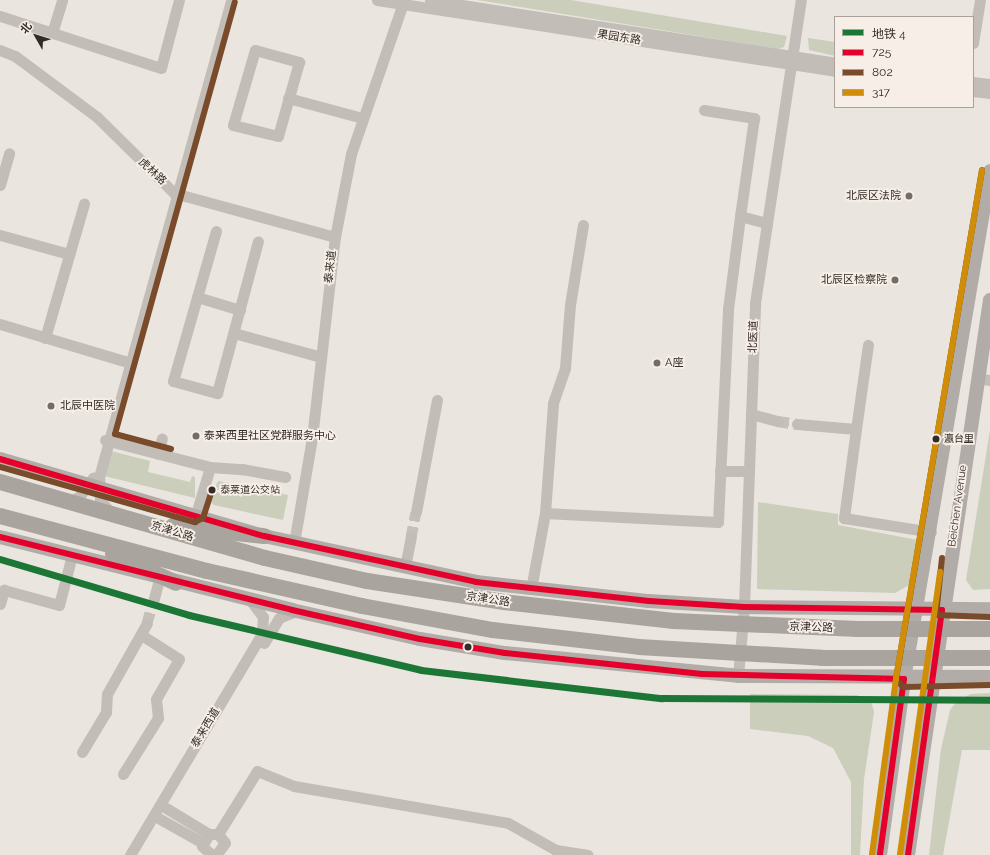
<!DOCTYPE html>
<html>
<head>
<meta charset="utf-8">
<style>
	body { margin:0 }
	#map { position:relative; width:990px; height:855px; overflow:hidden; background:#eae5df; font-family:Raleway,"Noto Sans SC",sans-serif }
	div>[style] { position:absolute }
	[style*='--x'] { left:calc(var(--x)*1px); top:calc(var(--y)*1px); width:calc(var(--w)*1px); rotate:calc(var(--a)*1deg) }
	.green>* { inset:0; background:#cbcebb }
	.minor-tunnel>* { height:11px; margin-top:-5.5px; transform-origin:0; background:repeating-linear-gradient(90deg,#c5c0ba 0 11px,transparent 0 16.5px) }
	.minor>* { height:11px; margin:-5.5px; padding:0 5.5px; transform-origin:5.5px; border-radius:5.5px; background:#c3bdb8 }
	.major>* { height:14px; margin:-7px; padding:0 7px; transform-origin:7px; border-radius:7px; background:#b1aca8 }
	.highway>* { height:16px; margin:-8px; padding:0 8px; transform-origin:8px; border-radius:8px; background:#a9a49e }
	.highway-bridge>* { height:16px; margin:-8px; padding:0 8px; transform-origin:8px; border-radius:8px; background:#a9a49e }
	.bus-1>* { height:6px; margin:-3px; padding:0 3px; transform-origin:3px; border-radius:3px; background:#e4002b }
	.bus-2>* { height:6px; margin:-3px; padding:0 3px; transform-origin:3px; border-radius:3px; background:#7a4b2a }
	.bus-3>* { height:6px; margin:-3px; padding:0 3px; transform-origin:3px; border-radius:3px; background:#d08d08 }
	.metro-1>* { height:7px; margin:-3.5px; padding:0 3.5px; transform-origin:3.5px; border-radius:3.5px; background:#1c7736 }
	.dots>* { width:11px; height:11px; translate:-50% -50%; box-sizing:border-box; border:2px solid #f7efe7; border-radius:50% }
	span { translate:-50% -50%; white-space:nowrap; text-align:center; line-height:1.15; -webkit-text-stroke:3.5px #f7efe7; paint-order:stroke }
	.bus-label { font-size:10px; color:#332b27 }
	.left { translate:0 -50%; text-align:left }
	.street-label { font-size:11px; color:#332b27 }
	.poi-label { font-size:11px; color:#332b27 }
	.right { translate:-100% -50%; text-align:right }
	.legend { position:absolute; left:834px; top:16px; width:140px; height:92px; box-sizing:border-box; background:#f7efe7; border:1px solid #a9a19a; margin:0; padding:5px 7px; list-style:none; font-size:12px; color:#332b27 }
	.legend li { display:flex; align-items:center; gap:8px; height:20px }
	.legend b { width:20px; border:1px solid #a9a19a }
	.north { position:absolute; left:16px; top:16px; width:40px; height:40px; -webkit-text-stroke:3px #f7efe7; paint-order:stroke; rotate:309deg; font-size:11px; font-weight:700; line-height:16px; text-align:center; color:#332b27 }
	.north::after { content:''; display:block; margin:auto; width:14px; height:18px; background:#332b27; clip-path:polygon(50% 0,100% 100%,50% 72%,0 100%) }
</style>
</head>
<body>
<div id="map">
	<div class="green">
		<div style="clip-path:polygon(477px 0,571px 0,787px 36px,784px 47px,778px 49px)"></div>
		<div style="clip-path:polygon(808px 38px,835px 42px,835px 56px,809px 50px)"></div>
		<div style="clip-path:polygon(990px 430px,990px 589px,973px 590px,966px 580px)"></div>
		<div style="clip-path:polygon(111px 451px,150px 461px,148px 472px,190px 482px,192px 476px,195px 477px,195px 498px,104px 476px)"></div>
		<div style="clip-path:polygon(218px 481px,288px 495px,283px 520px,214px 505px,209px 500px)"></div>
		<div style="clip-path:polygon(758px 502px,838px 514px,838px 525px,918px 540px,909px 585px,895px 593px,757px 589px)"></div>
		<div style="clip-path:polygon(990px 693px,990px 750px,962px 750px,943px 855px,929px 855px,941px 749px,950px 710px,958px 700px,971px 694px)"></div>
		<div style="clip-path:polygon(750px 694px,857px 695px,871px 701px,874px 712px,864px 779px,860px 855px,851px 855px,851px 782px,833px 748px,808px 736px,750px 729px)"></div>
	</div>
	<div class="minor-tunnel">
		<div style="--x:778;--y:421;--w:19;--a:9"></div>
		<div style="--x:411;--y:537;--w:25;--a:-79"></div>
		<div style="--x:147;--y:623;--w:22;--a:-74"></div>
	</div>
	<div class="minor">
		<div style="--x:377;--y:0;--w:463;--a:8.8"></div>
		<div style="--x:430;--y:0;--w:410;--a:8.8"></div>
		<div style="--x:0;--y:16;--w:169;--a:17.9"></div>
		<div style="--x:161;--y:68;--w:70;--a:-75.2"></div>
		<div style="--x:53;--y:30;--w:31;--a:-73"></div>
		<div style="--x:973;--y:43;--w:44;--a:-80.8"></div>
		<div style="--x:0;--y:50;--w:16;--a:22"></div>
		<div style="--x:15;--y:56;--w:102;--a:36.6"></div>
		<div style="--x:97;--y:117;--w:108;--a:44.6"></div>
		<div style="--x:174;--y:193;--w:167;--a:15.3"></div>
		<div style="--x:255;--y:50;--w:46;--a:15.3"></div>
		<div style="--x:299;--y:62;--w:77;--a:105.8"></div>
		<div style="--x:278;--y:136;--w:46;--a:-166.3"></div>
		<div style="--x:233;--y:125;--w:78;--a:-73.7"></div>
		<div style="--x:973;--y:82;--w:17;--a:7"></div>
		<div style="--x:973;--y:91;--w:17;--a:7"></div>
		<div style="--x:288;--y:98;--w:77;--a:15.1"></div>
		<div style="--x:704;--y:110;--w:51;--a:9.1"></div>
		<div style="--x:754;--y:118;--w:99;--a:98.1"></div>
		<div style="--x:740;--y:216;--w:28;--a:15"></div>
		<div style="--x:0;--y:185;--w:33;--a:-74"></div>
		<div style="--x:216;--y:231;--w:156;--a:106"></div>
		<div style="--x:173;--y:381;--w:46;--a:15.3"></div>
		<div style="--x:217;--y:393;--w:157;--a:-74.9"></div>
		<div style="--x:0;--y:235;--w:72;--a:15.4"></div>
		<div style="--x:197;--y:297;--w:45;--a:16.8"></div>
		<div style="--x:0;--y:324;--w:137;--a:16.6"></div>
		<div style="--x:234;--y:333;--w:90;--a:15.4"></div>
		<div style="--x:45;--y:338;--w:140;--a:-73.8"></div>
		<div style="--x:977;--y:378;--w:13;--a:9"></div>
		<div style="--x:751;--y:414;--w:28;--a:15"></div>
		<div style="--x:797;--y:424;--w:59;--a:4.8"></div>
		<div style="--x:856;--y:429;--w:90;--a:97.7"></div>
		<div style="--x:844;--y:518;--w:88;--a:9.1"></div>
		<div style="--x:856;--y:429;--w:85;--a:-81.9"></div>
		<div style="--x:105;--y:440;--w:108;--a:14.4"></div>
		<div style="--x:210;--y:467;--w:32;--a:4"></div>
		<div style="--x:242;--y:469;--w:44;--a:10.5"></div>
		<div style="--x:158;--y:454;--w:16;--a:-76"></div>
		<div style="--x:720;--y:471;--w:29;--a:0"></div>
		<div style="--x:67;--y:502;--w:13;--a:-23"></div>
		<div style="--x:79;--y:497;--w:24;--a:-54"></div>
		<div style="--x:416;--y:512;--w:114;--a:-79.4"></div>
		<div style="--x:545;--y:513;--w:110;--a:-85.8"></div>
		<div style="--x:553;--y:403;--w:37;--a:-71"></div>
		<div style="--x:565;--y:368;--w:63;--a:-85.5"></div>
		<div style="--x:570;--y:305;--w:81;--a:-80.8"></div>
		<div style="--x:112;--y:514;--w:18;--a:-131"></div>
		<div style="--x:100;--y:500;--w:23;--a:-92"></div>
		<div style="--x:99;--y:477;--w:495;--a:-74.5"></div>
		<div style="--x:196;--y:514;--w:49;--a:-73.4"></div>
		<div style="--x:294;--y:543;--w:107;--a:-80.3"></div>
		<div style="--x:312;--y:438;--w:202;--a:-83.5"></div>
		<div style="--x:335;--y:237;--w:85;--a:-79.1"></div>
		<div style="--x:351;--y:154;--w:163;--a:-71"></div>
		<div style="--x:405;--y:567;--w:31;--a:-79"></div>
		<div style="--x:531;--y:589;--w:77;--a:-79.6"></div>
		<div style="--x:545;--y:513;--w:173;--a:3"></div>
		<div style="--x:718;--y:522;--w:213;--a:-87.3"></div>
		<div style="--x:728;--y:309;--w:94;--a:-82.6"></div>
		<div style="--x:153;--y:602;--w:24;--a:-75"></div>
		<div style="--x:0;--y:604;--w:15;--a:-74"></div>
		<div style="--x:4;--y:590;--w:57;--a:15.3"></div>
		<div style="--x:59;--y:605;--w:52;--a:-75.4"></div>
		<div style="--x:264;--y:643;--w:29;--a:-59"></div>
		<div style="--x:279;--y:618;--w:18;--a:-22"></div>
		<div style="--x:738;--y:676;--w:69;--a:-85"></div>
		<div style="--x:744;--y:607;--w:304;--a:-87.9"></div>
		<div style="--x:755;--y:303;--w:306;--a:-81.4"></div>
		<div style="--x:82;--y:752;--w:47;--a:-59"></div>
		<div style="--x:106;--y:712;--w:18;--a:-87"></div>
		<div style="--x:107;--y:694;--w:81;--a:-60.6"></div>
		<div style="--x:123;--y:774;--w:66;--a:-58"></div>
		<div style="--x:158;--y:718;--w:19;--a:-96"></div>
		<div style="--x:156;--y:699;--w:46;--a:-60.1"></div>
		<div style="--x:179;--y:659;--w:43;--a:-147.4"></div>
		<div style="--x:166;--y:808;--w:50;--a:31.2"></div>
		<div style="--x:160;--y:819;--w:49;--a:29.2"></div>
		<div style="--x:218;--y:834;--w:74;--a:-58.2"></div>
		<div style="--x:257;--y:771;--w:40;--a:22"></div>
		<div style="--x:294;--y:786;--w:217;--a:9.8"></div>
		<div style="--x:508;--y:823;--w:55;--a:29.4"></div>
		<div style="--x:556;--y:850;--w:32;--a:9"></div>
		<div style="--x:130;--y:855;--w:257;--a:-59.2"></div>
		<div style="--x:262;--y:634;--w:17;--a:-87"></div>
		<div style="--x:263;--y:617;--w:21;--a:-127"></div>
		<div style="--x:212;--y:855;--w:13;--a:-138"></div>
		<div style="--x:202;--y:846;--w:14;--a:-60"></div>
		<div style="--x:209;--y:834;--w:9;--a:0"></div>
		<div style="--x:218;--y:834;--w:11;--a:52"></div>
		<div style="--x:225;--y:843;--w:15;--a:127"></div>
	</div>
	<div class="major">
		<div style="--x:0;--y:459;--w:275;--a:16.3"></div>
		<div style="--x:264;--y:536;--w:217;--a:12.2"></div>
		<div style="--x:476;--y:582;--w:174;--a:6.3"></div>
		<div style="--x:649;--y:601;--w:95;--a:3.6"></div>
		<div style="--x:744;--y:607;--w:246;--a:0.5"></div>
		<div style="--x:0;--y:537;--w:301;--a:14"></div>
		<div style="--x:292;--y:610;--w:131;--a:12.8"></div>
		<div style="--x:420;--y:639;--w:86;--a:9.4"></div>
		<div style="--x:505;--y:653;--w:234;--a:5.6"></div>
		<div style="--x:738;--y:676;--w:252;--a:0.2"></div>
		<div style="--x:880;--y:855;--w:178;--a:-82.2"></div>
		<div style="--x:904;--y:679;--w:515;--a:-80.39"></div>
		<div style="--x:908;--y:855;--w:561;--a:-81.6"></div>
	</div>
	<div class="highway">
		<div style="--x:0;--y:482;--w:276;--a:16"></div>
		<div style="--x:265;--y:558;--w:105;--a:12.7"></div>
		<div style="--x:0;--y:516;--w:214;--a:14.9"></div>
		<div style="--x:207;--y:571;--w:159;--a:12.7"></div>
		<div style="--x:173;--y:526;--w:92;--a:6.3"></div>
		<div style="--x:113;--y:554;--w:69;--a:24.7"></div>
	</div>
	<div class="highway-bridge">
		<div style="--x:367;--y:581;--w:139;--a:8.7"></div>
		<div style="--x:504;--y:602;--w:171;--a:6.4"></div>
		<div style="--x:674;--y:621;--w:184;--a:2.5"></div>
		<div style="--x:858;--y:629;--w:132;--a:0"></div>
		<div style="--x:362;--y:606;--w:133;--a:10.4"></div>
		<div style="--x:493;--y:630;--w:147;--a:6.6"></div>
		<div style="--x:639;--y:647;--w:183;--a:3.4"></div>
		<div style="--x:822;--y:658;--w:168;--a:0"></div>
	</div>
	<div class="bus-1">
		<div style="--x:0;--y:459;--w:275;--a:16.3"></div>
		<div style="--x:264;--y:536;--w:217;--a:12.2"></div>
		<div style="--x:476;--y:582;--w:174;--a:6.3"></div>
		<div style="--x:649;--y:601;--w:95;--a:3.6"></div>
		<div style="--x:744;--y:607;--w:198;--a:0.9"></div>
		<div style="--x:942;--y:610;--w:247;--a:97.9"></div>
		<div style="--x:0;--y:537;--w:301;--a:14"></div>
		<div style="--x:292;--y:610;--w:131;--a:12.8"></div>
		<div style="--x:420;--y:639;--w:86;--a:9.4"></div>
		<div style="--x:505;--y:653;--w:198;--a:6.1"></div>
		<div style="--x:702;--y:674;--w:202;--a:1.4"></div>
		<div style="--x:904;--y:679;--w:178;--a:97.8"></div>
	</div>
	<div class="bus-2">
		<div style="--x:982;--y:170;--w:516;--a:99.59"></div>
		<div style="--x:896;--y:679;--w:11;--a:49"></div>
		<div style="--x:903;--y:687;--w:87;--a:-1.3"></div>
		<div style="--x:171;--y:449;--w:58;--a:-165"></div>
		<div style="--x:115;--y:434;--w:448;--a:-74.5"></div>
		<div style="--x:0;--y:467;--w:203;--a:15.8"></div>
		<div style="--x:195;--y:522;--w:9;--a:-27"></div>
		<div style="--x:203;--y:518;--w:29;--a:-72"></div>
		<div style="--x:942;--y:558;--w:57;--a:96"></div>
		<div style="--x:936;--y:615;--w:54;--a:2.1"></div>
	</div>
	<div class="bus-3">
		<div style="--x:872;--y:854;--w:178;--a:-82.2"></div>
		<div style="--x:896;--y:678;--w:515;--a:-80.39"></div>
		<div style="--x:900;--y:854;--w:285;--a:-81.9"></div>
	</div>
	<div class="metro-1">
		<div style="--x:0;--y:559;--w:197;--a:16.5"></div>
		<div style="--x:189;--y:615;--w:238;--a:13.3"></div>
		<div style="--x:421;--y:670;--w:242;--a:6.7"></div>
		<div style="--x:661;--y:698;--w:329;--a:0.3"></div>
	</div>
	<div class="dots">
		<div style="left:909px;top:196px;background:#736c67"></div>
		<div style="left:895px;top:280px;background:#736c67"></div>
		<div style="left:657px;top:363px;background:#736c67"></div>
		<div style="left:51px;top:406px;background:#736c67"></div>
		<div style="left:196px;top:436px;background:#736c67"></div>
		<div style="left:936px;top:439px;background:#332b27"></div>
		<div style="left:212px;top:490px;background:#332b27"></div>
		<div style="left:468px;top:647px;background:#332b27"></div>
	</div>
	<div class="bus-label">
		<span class="left" style="left:944px;top:439px">瀛台里</span>
		<span class="left" style="left:220px;top:490px">泰莱道公交站</span>
	</div>
	<div class="street-label">
		<span style="left:619px;top:38px;rotate:9deg">果园东路</span>
		<span style="left:152px;top:172px;rotate:43deg">虎林路</span>
		<span style="left:331px;top:267px;rotate:-83deg">泰来道</span>
		<span style="left:754px;top:337px;rotate:-88deg">北医道</span>
		<span style="left:958px;top:506px;rotate:-82deg">Beichen Avenue</span>
		<span style="left:172px;top:532px;rotate:17deg">京津公路</span>
		<span style="left:488px;top:600px;rotate:8deg">京津公路</span>
		<span style="left:811px;top:628px;rotate:2deg">京津公路</span>
		<span style="left:206px;top:728px;rotate:-59deg">泰来西道</span>
	</div>
	<div class="poi-label">
		<span class="right" style="left:901px;top:196px">北辰区法院</span>
		<span class="right" style="left:887px;top:280px">北辰区检察院</span>
		<span class="left" style="left:665px;top:363px">A座</span>
		<span class="left" style="left:60px;top:406px">北辰中医院</span>
		<span class="left" style="left:204px;top:436px">泰来西里社区党群服务中心</span>
	</div>
	<ul class="legend">
	<li><b style="height:5px;background:#1c7736"></b>地铁 4</li>
	<li><b style="height:5px;background:#e4002b"></b>725</li>
	<li><b style="height:5px;background:#7a4b2a"></b>802</li>
	<li><b style="height:5px;background:#d08d08"></b>317</li>
	</ul>
	<div class="north">北</div>
</div>
</body>
</html>
